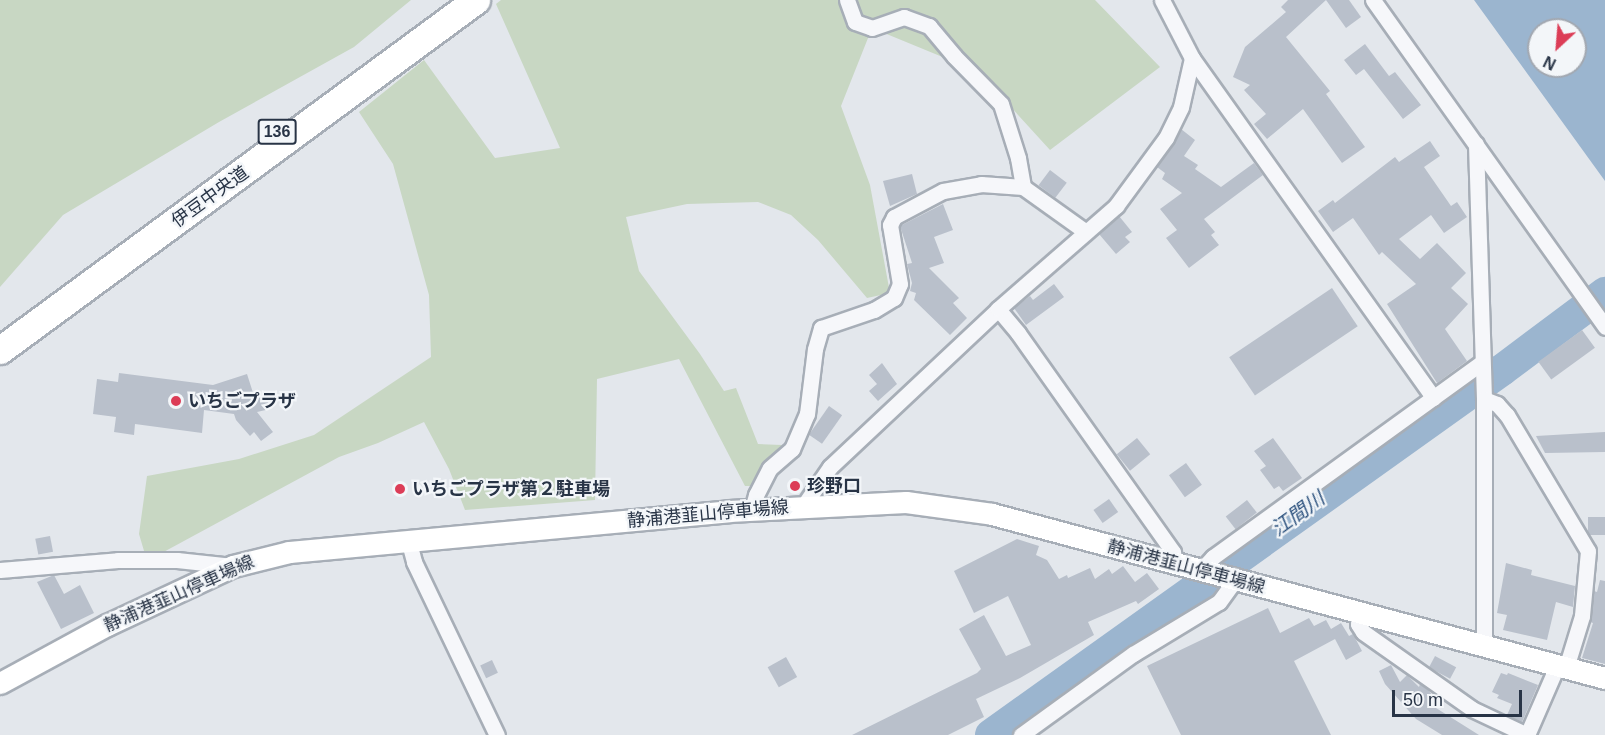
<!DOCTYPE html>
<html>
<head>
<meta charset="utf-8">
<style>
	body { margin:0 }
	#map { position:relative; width:1605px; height:735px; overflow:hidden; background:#e3e7ec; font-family:Helvetica,"Noto Sans JP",sans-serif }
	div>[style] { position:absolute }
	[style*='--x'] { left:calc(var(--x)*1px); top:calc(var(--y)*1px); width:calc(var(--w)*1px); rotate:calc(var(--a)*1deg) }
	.green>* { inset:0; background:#c8d7c3 }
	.water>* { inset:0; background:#9bb5cf }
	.river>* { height:32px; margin:-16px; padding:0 16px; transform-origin:16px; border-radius:16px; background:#9bb5cf }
	.building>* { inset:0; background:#b9c0cb; transform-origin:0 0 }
	.roads { filter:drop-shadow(2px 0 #a7aeb7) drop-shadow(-2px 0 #a7aeb7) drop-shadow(0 2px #a7aeb7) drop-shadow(0 -2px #a7aeb7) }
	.street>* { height:15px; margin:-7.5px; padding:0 7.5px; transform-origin:7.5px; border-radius:7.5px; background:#f6f7fa }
	.secondary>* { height:21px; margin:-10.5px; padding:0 10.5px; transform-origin:10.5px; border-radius:10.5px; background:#fff }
	.highway>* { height:27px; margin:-13.5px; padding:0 13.5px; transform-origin:13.5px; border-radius:13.5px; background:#fff }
	.dots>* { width:16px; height:16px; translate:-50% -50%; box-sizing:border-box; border:3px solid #f3f6f9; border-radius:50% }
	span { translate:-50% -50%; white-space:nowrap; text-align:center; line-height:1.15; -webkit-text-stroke:4.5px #f3f6f9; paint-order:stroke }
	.shield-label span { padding:2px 4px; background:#f3f6f9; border:2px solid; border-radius:4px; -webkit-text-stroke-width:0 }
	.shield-label { font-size:16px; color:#283446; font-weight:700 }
	.street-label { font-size:18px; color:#283446 }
	.poi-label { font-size:18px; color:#283446; font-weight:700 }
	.left { translate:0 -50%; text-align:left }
	.water-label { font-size:20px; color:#2e537f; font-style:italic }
	.north { position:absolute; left:1527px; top:18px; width:60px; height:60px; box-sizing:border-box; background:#f3f6f9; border:2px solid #a2a8b1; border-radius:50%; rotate:206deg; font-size:16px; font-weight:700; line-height:24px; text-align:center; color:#283446 }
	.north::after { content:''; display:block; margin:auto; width:21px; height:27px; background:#dc3d57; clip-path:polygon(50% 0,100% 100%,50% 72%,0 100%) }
	.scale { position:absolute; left:1392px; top:690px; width:130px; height:27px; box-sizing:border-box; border:3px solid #283446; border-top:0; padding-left:8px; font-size:18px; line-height:21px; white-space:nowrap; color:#283446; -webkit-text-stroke:4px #f3f6f9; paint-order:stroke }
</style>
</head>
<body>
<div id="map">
	<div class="green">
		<div style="clip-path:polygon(0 0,411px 0,354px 47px,219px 122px,63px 215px,0 287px)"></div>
		<div style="clip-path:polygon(501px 0,1095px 0,1160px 67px,1050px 150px,979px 72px,872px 28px,841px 106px,870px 185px,890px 293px,867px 298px,818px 240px,791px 215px,758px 202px,687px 204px,626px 217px,639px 271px,700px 354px,724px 391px,736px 388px,758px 444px,782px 445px,763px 466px,752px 486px,745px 486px,679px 359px,597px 379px,595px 500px,465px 510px,449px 469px,424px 422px,378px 443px,339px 457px,147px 561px,139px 534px,147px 476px,239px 459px,314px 435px,431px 357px,429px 295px,393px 164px,359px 112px,424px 60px,495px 158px,560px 148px,496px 4px)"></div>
	</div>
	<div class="water">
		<div style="clip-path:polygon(evenodd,1474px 0,1605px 0,1605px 181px,1474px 0,1539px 30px,1575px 30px,1575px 66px,1539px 66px,1539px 30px)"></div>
	</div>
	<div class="river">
		<div style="--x:991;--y:735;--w:628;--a:-35.54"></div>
		<div style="--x:1502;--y:370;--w:129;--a:-36.8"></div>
	</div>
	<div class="building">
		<div style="clip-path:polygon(1288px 0,1326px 0,1286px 37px,1330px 91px,1326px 94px,1365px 147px,1342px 163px,1303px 109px,1267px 139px,1254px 124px,1266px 114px,1244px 90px,1250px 85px,1233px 77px,1245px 47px,1286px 12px,1281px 7px)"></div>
		<div style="clip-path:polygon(1326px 0,1349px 0,1361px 17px,1346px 28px)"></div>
		<div style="clip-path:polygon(1365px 44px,1389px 76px,1395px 72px,1421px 105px,1403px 119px,1364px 69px,1356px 75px,1344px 60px)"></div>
		<div style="clip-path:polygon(1181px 129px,1195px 140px,1184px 156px,1198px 165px,1195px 169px,1221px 187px,1254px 163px,1263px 175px,1204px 219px,1215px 232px,1211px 235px,1219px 245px,1189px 268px,1166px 238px,1177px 230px,1160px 209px,1182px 193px,1162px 179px,1165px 173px,1157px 167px)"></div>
		<div style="clip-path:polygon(1430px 141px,1440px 156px,1424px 167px,1451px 206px,1457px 202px,1467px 217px,1444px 233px,1431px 215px,1399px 239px,1420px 259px,1437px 243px,1466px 273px,1451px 288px,1468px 304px,1445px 329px,1467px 361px,1437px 383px,1387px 304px,1416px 284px,1382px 252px,1379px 255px,1353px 218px,1333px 232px,1318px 211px,1333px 200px,1335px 203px,1395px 157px,1399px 162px)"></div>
		<div style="left:1050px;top:170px;width:21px;height:19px;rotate:37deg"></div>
		<div style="clip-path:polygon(912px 174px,917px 194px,890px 206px,883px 181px)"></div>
		<div style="clip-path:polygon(943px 204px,953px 230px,934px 237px,944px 263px,929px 268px,959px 298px,953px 303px,967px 318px,950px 335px,914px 300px,916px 293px,910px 291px,912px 283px,907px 264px,912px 263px,900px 226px)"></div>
		<div style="clip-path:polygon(1119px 216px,1132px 232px,1125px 237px,1130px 242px,1116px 254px,1099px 234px)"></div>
		<div style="clip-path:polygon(1054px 284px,1064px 297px,1026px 325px,1014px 308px,1030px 296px,1033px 300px)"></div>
		<div style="left:1332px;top:288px;width:46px;height:124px;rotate:56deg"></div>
		<div style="left:1582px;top:330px;width:22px;height:54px;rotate:54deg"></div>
		<div style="clip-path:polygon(882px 363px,897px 384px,878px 401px,869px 391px,877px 384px,869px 375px)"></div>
		<div style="clip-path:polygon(119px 373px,213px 385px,247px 374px,255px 399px,267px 395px,270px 409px,257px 412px,273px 432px,261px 441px,254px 432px,250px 436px,236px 420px,234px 414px,204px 410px,202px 433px,135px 424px,134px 435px,114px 432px,116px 417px,93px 414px,97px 379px,118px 382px)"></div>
		<div style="left:829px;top:406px;width:16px;height:35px;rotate:35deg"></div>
		<div style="clip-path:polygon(1605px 432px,1605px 452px,1545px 453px,1536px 436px)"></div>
		<div style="left:1137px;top:438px;width:21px;height:26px;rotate:51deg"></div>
		<div style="clip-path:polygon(1273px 438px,1302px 478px,1283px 491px,1279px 486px,1274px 489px,1260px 470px,1266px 466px,1254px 451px)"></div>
		<div style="left:1186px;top:463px;width:27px;height:21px;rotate:54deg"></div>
		<div style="left:1109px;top:499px;width:16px;height:19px;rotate:55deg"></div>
		<div style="left:1247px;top:500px;width:16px;height:27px;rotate:52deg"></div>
		<div style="left:1588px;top:517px;width:17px;height:18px"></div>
		<div style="left:50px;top:536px;width:16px;height:15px;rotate:79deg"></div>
		<div style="clip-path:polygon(1017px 539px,1039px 546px,1036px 555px,1047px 560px,1059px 579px,1067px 575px,1068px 578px,1090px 568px,1095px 579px,1109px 569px,1112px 574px,1123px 566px,1135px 582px,1147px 573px,1159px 589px,1138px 604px,1136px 601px,1088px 622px,1094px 635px,1020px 678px,976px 699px,984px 717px,948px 735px,852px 735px,977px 673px,981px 669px,959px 629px,984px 615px,1006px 656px,1031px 645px,1008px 596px,974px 613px,954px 571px)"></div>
		<div style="clip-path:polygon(1506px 563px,1532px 570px,1531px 575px,1575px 586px,1573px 607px,1556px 602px,1547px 640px,1503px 630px,1507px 615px,1497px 613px)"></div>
		<div style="clip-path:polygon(54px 575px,64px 594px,80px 585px,94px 613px,61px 629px,37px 582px)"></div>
		<div style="clip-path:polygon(1600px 580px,1605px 581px,1605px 664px,1582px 658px,1593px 623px,1590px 622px,1594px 591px,1597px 592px)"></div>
		<div style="clip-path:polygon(1268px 608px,1280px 633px,1309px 618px,1314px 626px,1326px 620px,1331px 629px,1341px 623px,1349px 636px,1353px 634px,1362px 651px,1346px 660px,1335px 639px,1294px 661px,1331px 735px,1181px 735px,1147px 666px)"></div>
		<div style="left:1435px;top:656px;width:24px;height:13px;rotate:28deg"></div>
		<div style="left:786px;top:657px;width:23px;height:21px;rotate:61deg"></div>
		<div style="left:492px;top:660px;width:14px;height:13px;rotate:65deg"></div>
		<div style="clip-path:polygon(1391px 665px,1400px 682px,1407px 675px,1419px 687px,1420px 684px,1428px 690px,1440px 704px,1436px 708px,1479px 735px,1442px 735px,1416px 719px,1385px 684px,1379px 671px)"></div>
		<div style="clip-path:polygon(1501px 673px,1507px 675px,1508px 673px,1538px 685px,1522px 722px,1507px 715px,1512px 704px,1497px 698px,1499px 695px,1492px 692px)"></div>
	</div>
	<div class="roads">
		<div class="street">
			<div style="--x:847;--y:0;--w:23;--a:70"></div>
			<div style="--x:855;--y:22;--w:18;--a:19"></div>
			<div style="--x:872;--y:28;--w:34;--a:-19"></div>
			<div style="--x:904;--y:17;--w:27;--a:20"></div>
			<div style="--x:929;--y:26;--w:39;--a:50"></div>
			<div style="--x:954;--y:56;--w:67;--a:45.6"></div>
			<div style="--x:1001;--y:104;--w:57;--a:72.5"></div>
			<div style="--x:1018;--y:158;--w:29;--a:80"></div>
			<div style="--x:1023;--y:187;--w:77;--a:35.5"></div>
			<div style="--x:1162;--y:0;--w:65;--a:62.7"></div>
			<div style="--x:1192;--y:58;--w:417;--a:54.6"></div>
			<div style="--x:1373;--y:0;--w:401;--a:54.6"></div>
			<div style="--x:1476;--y:144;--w:255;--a:88.2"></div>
			<div style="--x:1484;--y:399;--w:247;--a:90"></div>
			<div style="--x:998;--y:309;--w:31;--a:50"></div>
			<div style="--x:1018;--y:333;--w:268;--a:54.7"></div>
			<div style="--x:1173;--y:552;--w:12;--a:81"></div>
			<div style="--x:1484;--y:399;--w:14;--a:21"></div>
			<div style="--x:1497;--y:404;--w:15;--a:48"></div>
			<div style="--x:1507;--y:415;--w:158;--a:59.2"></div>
			<div style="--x:1588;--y:551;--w:65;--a:95.3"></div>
			<div style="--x:1582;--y:616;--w:54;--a:107.1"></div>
			<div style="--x:804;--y:505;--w:46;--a:-55.6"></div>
			<div style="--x:830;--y:467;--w:231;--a:-43.2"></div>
			<div style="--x:998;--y:309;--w:157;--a:-41.1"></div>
			<div style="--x:1116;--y:206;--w:84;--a:-53.7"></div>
			<div style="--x:1166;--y:138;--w:34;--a:-64"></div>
			<div style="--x:1181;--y:107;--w:50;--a:-77.3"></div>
			<div style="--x:752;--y:509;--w:15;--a:-74"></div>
			<div style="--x:756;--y:495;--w:30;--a:-63"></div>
			<div style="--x:770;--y:468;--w:29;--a:-41"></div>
			<div style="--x:792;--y:449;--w:38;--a:-67"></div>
			<div style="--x:807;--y:414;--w:65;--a:-83"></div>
			<div style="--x:815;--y:349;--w:22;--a:-74"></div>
			<div style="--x:821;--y:328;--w:56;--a:-18.8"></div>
			<div style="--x:874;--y:310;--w:23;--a:-31"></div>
			<div style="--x:894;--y:298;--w:15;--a:-67"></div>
			<div style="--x:900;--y:284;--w:60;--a:-99.6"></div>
			<div style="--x:890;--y:225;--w:9;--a:-63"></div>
			<div style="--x:894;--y:217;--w:55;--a:-28"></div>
			<div style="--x:943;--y:191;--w:39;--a:-10"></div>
			<div style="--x:981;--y:184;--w:42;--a:4.1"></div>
			<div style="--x:408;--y:539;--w:24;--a:75"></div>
			<div style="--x:414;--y:562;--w:192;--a:64.4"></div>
			<div style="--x:0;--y:570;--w:118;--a:-4.8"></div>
			<div style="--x:118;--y:560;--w:59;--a:0"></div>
			<div style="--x:177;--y:560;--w:56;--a:6.1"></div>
			<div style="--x:1200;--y:571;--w:19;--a:-47"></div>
			<div style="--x:1213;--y:557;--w:332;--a:-35.9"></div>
			<div style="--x:1360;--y:613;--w:11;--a:100"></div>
			<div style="--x:1358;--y:624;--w:9;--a:58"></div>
			<div style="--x:1363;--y:632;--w:133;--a:35.2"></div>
			<div style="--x:1472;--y:709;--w:61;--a:25.3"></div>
			<div style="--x:1021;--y:735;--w:138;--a:-35.9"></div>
			<div style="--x:1133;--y:654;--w:100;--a:-31.2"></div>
			<div style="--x:1219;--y:602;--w:27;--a:-54"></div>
			<div style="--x:1527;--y:735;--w:75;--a:-66.5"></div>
		</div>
		<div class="secondary">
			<div style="--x:0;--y:683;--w:122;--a:-28.5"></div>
			<div style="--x:107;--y:625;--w:139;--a:-25.1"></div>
			<div style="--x:233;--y:566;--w:58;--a:-14"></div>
			<div style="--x:289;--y:552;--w:442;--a:-5.3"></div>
			<div style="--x:729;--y:511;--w:177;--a:-2.9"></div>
			<div style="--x:906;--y:502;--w:87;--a:7.9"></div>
			<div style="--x:992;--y:514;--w:635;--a:14.98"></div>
		</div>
		<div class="highway">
			<div style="--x:0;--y:350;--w:591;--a:-36.33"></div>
		</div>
	</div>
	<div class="dots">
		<div style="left:176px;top:401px;background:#dc3d57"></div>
		<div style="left:795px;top:486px;background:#dc3d57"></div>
		<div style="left:400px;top:489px;background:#dc3d57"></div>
	</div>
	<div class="shield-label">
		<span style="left:277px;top:132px">136</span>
	</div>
	<div class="street-label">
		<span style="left:210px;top:197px;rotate:-36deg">伊豆中央道</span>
		<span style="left:708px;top:514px;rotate:-5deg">静浦港韮山停車場線</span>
		<span style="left:1186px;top:567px;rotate:15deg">静浦港韮山停車場線</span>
		<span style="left:179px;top:594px;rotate:-24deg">静浦港韮山停車場線</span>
	</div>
	<div class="poi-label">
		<span class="left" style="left:188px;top:401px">いちごプラザ</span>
		<span class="left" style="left:807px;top:486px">珍野口</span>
		<span class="left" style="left:412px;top:489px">いちごプラザ第２駐車場</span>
	</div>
	<div class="water-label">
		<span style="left:1298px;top:514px;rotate:-36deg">江間川</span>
	</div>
	<div class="north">N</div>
	<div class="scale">50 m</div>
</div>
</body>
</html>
